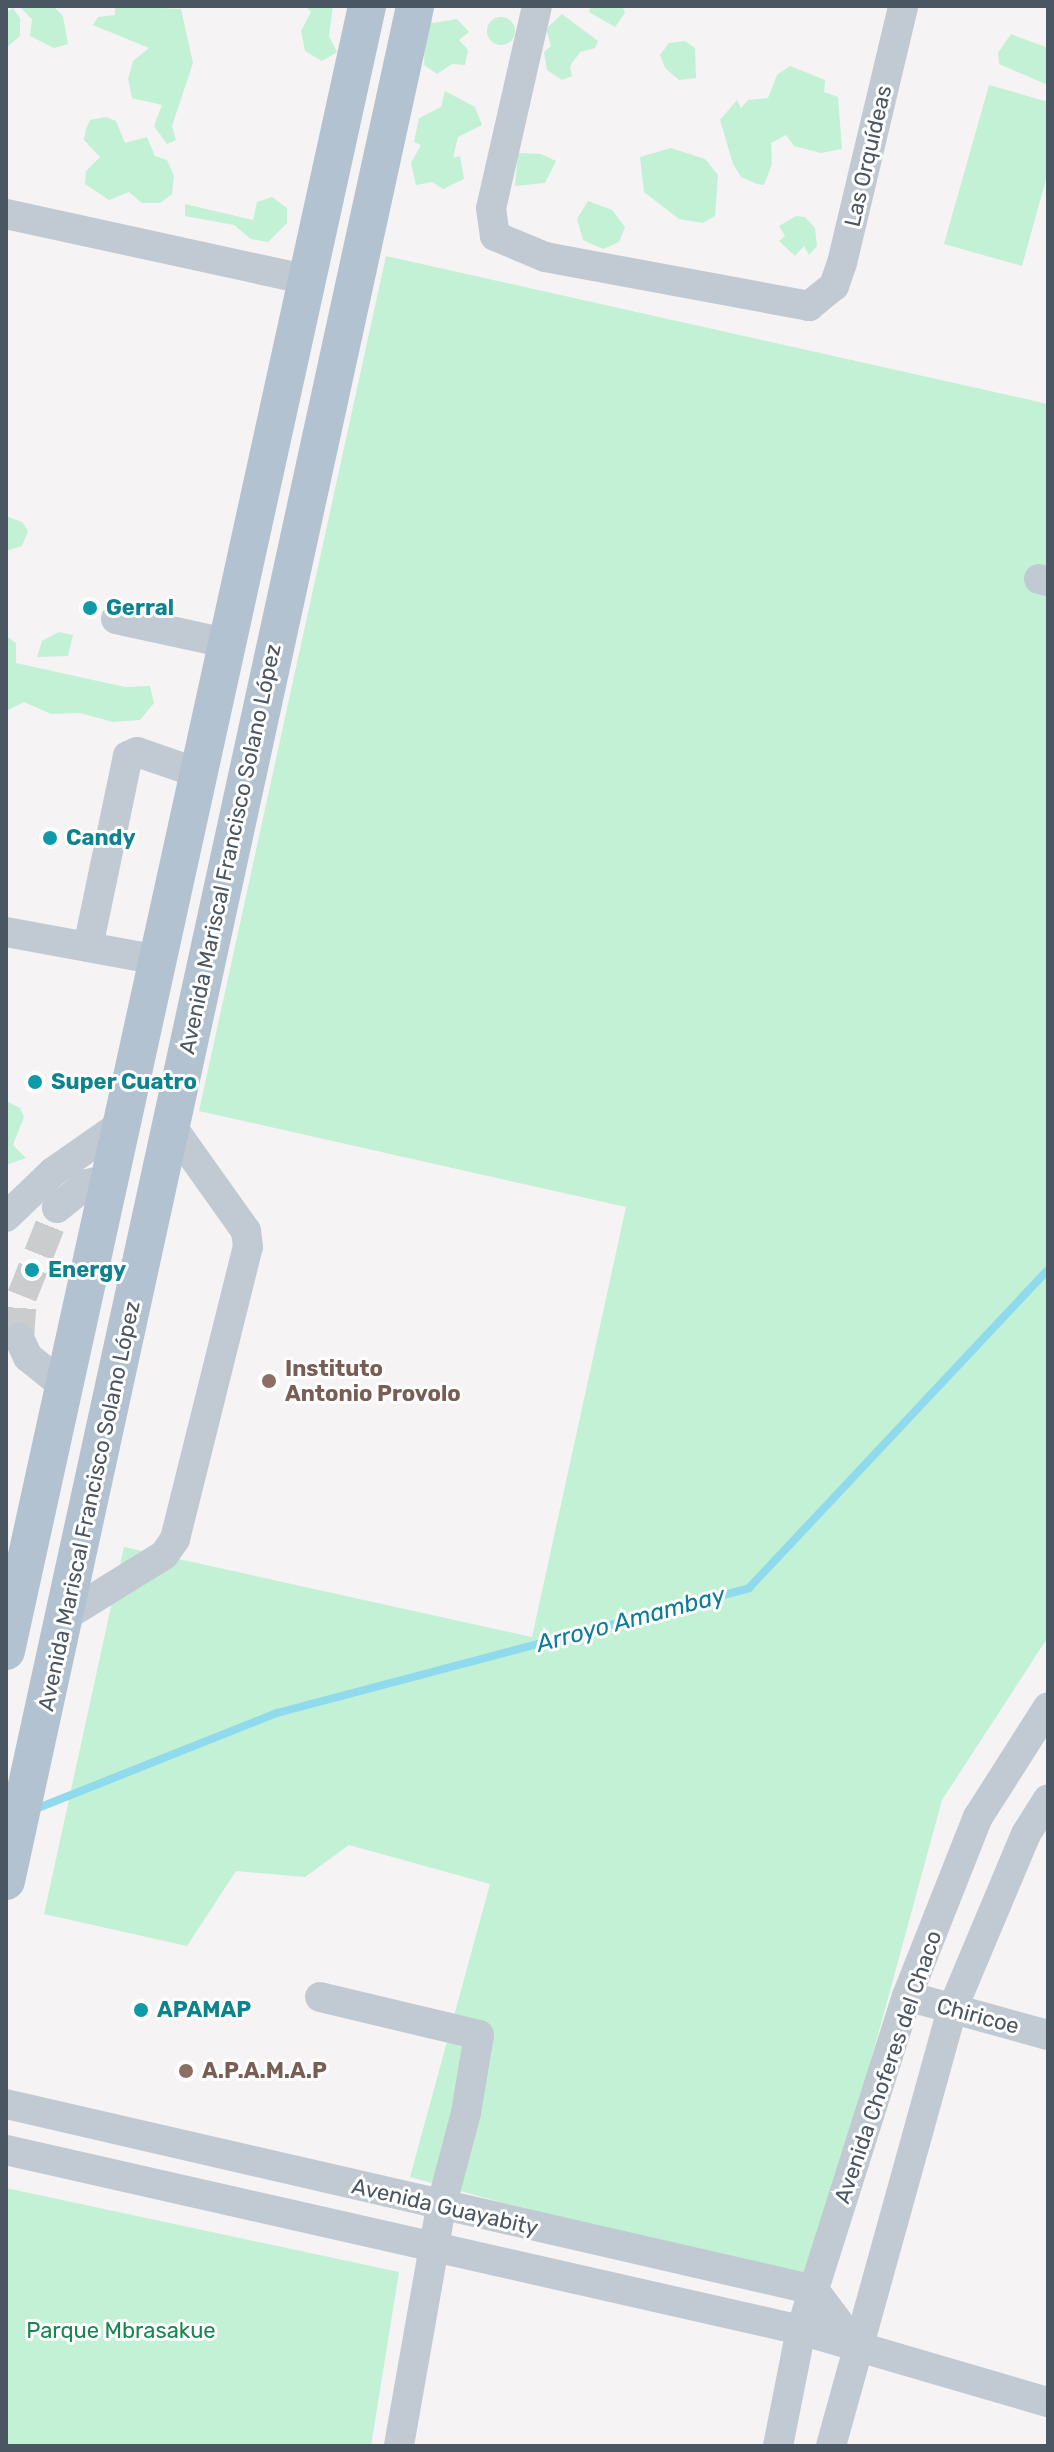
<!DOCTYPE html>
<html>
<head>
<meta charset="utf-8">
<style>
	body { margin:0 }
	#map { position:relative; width:1054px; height:2452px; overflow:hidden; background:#f5f3f3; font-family:Rubik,sans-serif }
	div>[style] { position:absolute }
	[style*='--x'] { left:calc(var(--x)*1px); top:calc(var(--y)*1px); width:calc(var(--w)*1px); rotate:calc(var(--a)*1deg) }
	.green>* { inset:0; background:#c3f1d5 }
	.round { border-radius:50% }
	.stream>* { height:8px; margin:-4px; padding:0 4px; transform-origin:4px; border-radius:4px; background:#90daee }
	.minor-tunnel>* { height:30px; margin-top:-15px; transform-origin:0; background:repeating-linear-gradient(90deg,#caccce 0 30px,transparent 0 45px) }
	.minor>* { height:30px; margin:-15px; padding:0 15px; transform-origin:15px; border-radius:15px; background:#c1cad2 }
	.major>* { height:38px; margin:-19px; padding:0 19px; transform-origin:19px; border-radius:19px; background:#b3c2d1 }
	.dots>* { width:22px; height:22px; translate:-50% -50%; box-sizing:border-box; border:4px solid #fff; border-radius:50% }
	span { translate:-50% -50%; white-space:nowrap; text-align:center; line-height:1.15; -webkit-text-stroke:6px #fff; paint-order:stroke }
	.street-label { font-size:22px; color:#4a5661 }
	.culture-label { font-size:22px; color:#0d838f; font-weight:700 }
	.left { translate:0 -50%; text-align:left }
	.education-label { font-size:22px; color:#785e54; font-weight:700 }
	.park-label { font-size:22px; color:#17864f }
	.water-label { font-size:24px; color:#0c7c9b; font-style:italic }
	.frame { position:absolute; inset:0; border:8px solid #4a5661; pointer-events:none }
</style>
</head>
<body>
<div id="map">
	<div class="green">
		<div style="clip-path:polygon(19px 6px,53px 6px,63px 16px,68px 44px,54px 48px,30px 36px,32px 19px)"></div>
		<div style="clip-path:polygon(115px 6px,181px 9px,193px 63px,172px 126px,176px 140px,167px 144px,154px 126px,162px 105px,132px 98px,128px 79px,133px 61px,149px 48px,93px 25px,98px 17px,115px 15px)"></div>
		<div style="clip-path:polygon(306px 6px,333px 6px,329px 36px,337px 52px,322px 61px,305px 51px,301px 31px,311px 12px)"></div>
		<div style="clip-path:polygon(591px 6px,622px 6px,625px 13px,615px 27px,589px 12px)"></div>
		<div style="clip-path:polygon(13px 8px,20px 18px,20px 36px,6px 48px,6px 12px)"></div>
		<div style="clip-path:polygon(562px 14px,598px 41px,595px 48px,580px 52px,570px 66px,572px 76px,562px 80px,547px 70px,544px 52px,551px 46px,546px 29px)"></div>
		<div class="round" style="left:487px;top:17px;width:28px;height:28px"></div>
		<div style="clip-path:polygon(426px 17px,433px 23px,457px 19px,469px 32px,459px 40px,468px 50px,465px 65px,452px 64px,437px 74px,424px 65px)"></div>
		<div style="clip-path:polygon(1011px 34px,1048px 48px,1048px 85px,999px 64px,998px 53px)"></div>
		<div style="clip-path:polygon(685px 41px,695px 48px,696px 78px,679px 80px,665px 68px,660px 55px,669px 43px)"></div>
		<div style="clip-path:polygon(790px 66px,825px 80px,824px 92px,838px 97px,842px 149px,821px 153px,794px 146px,786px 135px,771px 143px,772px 164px,764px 185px,757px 184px,741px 177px,733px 164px,720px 120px,737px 100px,741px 108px,748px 100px,768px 98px,777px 75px)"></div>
		<div style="clip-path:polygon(989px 85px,1048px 102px,1048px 172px,1022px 266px,944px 244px)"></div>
		<div style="clip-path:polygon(445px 91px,475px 107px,482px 125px,458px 137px,453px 158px,460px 156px,464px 179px,443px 189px,432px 182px,416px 185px,411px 163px,421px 145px,414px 142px,419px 118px,441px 107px)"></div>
		<div style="clip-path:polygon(106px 117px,116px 121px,125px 143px,147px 137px,155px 156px,167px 160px,174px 176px,172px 194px,160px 203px,142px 203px,129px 192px,109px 200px,85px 184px,86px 171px,100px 157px,84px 140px,86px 129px,90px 120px)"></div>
		<div style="clip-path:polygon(671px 148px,705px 159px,718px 175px,715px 216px,703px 223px,679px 219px,644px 192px,640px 157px)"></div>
		<div style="clip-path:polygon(518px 153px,541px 154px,556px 161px,545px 183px,515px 186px)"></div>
		<div style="clip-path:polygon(272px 197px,287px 208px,287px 223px,268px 242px,251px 239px,234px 225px,185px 216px,185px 204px,253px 220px,257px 202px)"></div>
		<div style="clip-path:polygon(588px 201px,612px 210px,625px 227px,619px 242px,603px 249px,583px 240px,577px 219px)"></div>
		<div style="clip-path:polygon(796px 216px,805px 217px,815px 228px,817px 246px,809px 255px,804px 246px,795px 256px,779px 241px,785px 236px,779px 226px)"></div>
		<div style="clip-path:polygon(386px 256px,1048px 404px,1048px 1637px,942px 1800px,809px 2288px,410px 2177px,490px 1884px,349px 1845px,305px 1877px,236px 1871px,187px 1946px,44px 1914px,124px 1547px,532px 1637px,626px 1207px,199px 1111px)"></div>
		<div style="clip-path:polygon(6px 516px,22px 522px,28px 531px,22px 546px,6px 551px)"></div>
		<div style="clip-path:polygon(59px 632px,73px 635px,68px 656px,37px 657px,42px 641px)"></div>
		<div style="clip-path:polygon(6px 636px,16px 643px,16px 663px,125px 687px,150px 686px,154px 703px,140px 720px,113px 722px,80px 713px,51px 714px,24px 702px,6px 711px)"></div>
		<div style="clip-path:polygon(6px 1101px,20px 1108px,24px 1117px,13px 1145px,26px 1158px,6px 1165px)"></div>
		<div style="clip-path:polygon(6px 2188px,399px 2272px,371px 2446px,6px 2446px)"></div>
	</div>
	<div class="stream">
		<div style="--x:33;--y:1810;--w:263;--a:-21.7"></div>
		<div style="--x:277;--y:1713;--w:488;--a:-14.8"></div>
		<div style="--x:749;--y:1588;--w:436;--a:-46.8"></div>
	</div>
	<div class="minor-tunnel">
		<div style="--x:19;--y:1338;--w:42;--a:-85.9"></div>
		<div style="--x:22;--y:1296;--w:95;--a:-68.3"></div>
	</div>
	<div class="minor">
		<div style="--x:537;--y:6;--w:207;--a:102.8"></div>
		<div style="--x:491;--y:208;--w:28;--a:82"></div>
		<div style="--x:495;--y:236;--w:54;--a:22.8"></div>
		<div style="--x:545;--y:257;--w:269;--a:10.5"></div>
		<div style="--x:809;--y:306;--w:32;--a:-39"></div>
		<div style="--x:834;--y:286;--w:24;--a:-71"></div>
		<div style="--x:842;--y:263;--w:264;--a:-76.6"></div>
		<div style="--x:6;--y:214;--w:305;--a:12.3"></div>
		<div style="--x:1039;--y:579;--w:9;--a:13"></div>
		<div style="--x:116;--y:619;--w:113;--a:12.3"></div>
		<div style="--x:6;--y:932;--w:155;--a:10.4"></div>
		<div style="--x:88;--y:947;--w:195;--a:-78.2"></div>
		<div style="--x:128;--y:756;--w:10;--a:-24"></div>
		<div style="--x:137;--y:752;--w:65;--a:19"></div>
		<div style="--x:57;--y:1208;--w:38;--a:-39"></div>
		<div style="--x:87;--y:1184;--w:23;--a:-13"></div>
		<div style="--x:6;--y:1217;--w:65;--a:-43.8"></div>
		<div style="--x:53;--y:1172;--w:82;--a:-35"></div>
		<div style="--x:19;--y:1338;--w:21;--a:65"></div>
		<div style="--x:28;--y:1357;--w:46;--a:38.9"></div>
		<div style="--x:67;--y:1615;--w:114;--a:-31.7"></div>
		<div style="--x:164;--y:1555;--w:19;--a:-55"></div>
		<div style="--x:175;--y:1539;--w:301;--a:-76"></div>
		<div style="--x:248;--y:1247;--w:16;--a:-97"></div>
		<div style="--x:246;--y:1231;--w:131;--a:-125.4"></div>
		<div style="--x:907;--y:1996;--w:146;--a:15.5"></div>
		<div style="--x:320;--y:1997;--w:163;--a:13.4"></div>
		<div style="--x:479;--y:2035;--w:79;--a:99.5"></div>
		<div style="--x:466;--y:2113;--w:97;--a:104.9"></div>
		<div style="--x:441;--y:2207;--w:243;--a:100"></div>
		<div style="--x:6;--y:2104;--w:829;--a:12.96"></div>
		<div style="--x:814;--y:2290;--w:71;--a:53"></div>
		<div style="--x:6;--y:2150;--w:815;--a:12.76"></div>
		<div style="--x:801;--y:2330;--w:257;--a:16.3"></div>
		<div style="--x:778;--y:2446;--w:118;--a:-78.8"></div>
		<div style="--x:801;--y:2330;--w:350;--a:-72.4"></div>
		<div style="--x:907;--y:1996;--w:193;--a:-68.4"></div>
		<div style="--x:978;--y:1817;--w:130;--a:-57.5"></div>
		<div style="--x:831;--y:2446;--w:452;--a:-74.5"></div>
		<div style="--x:952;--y:2010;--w:191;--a:-67.2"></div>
		<div style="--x:1026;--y:1834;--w:41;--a:-57.8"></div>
	</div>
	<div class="major">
		<div style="--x:6;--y:1651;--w:1684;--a:-77.62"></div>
		<div style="--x:6;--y:1881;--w:1919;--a:-77.69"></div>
	</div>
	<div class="dots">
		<div style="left:90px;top:608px;background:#0f9aa8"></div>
		<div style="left:50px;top:838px;background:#0f9aa8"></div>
		<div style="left:35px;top:1082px;background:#0f9aa8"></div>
		<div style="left:32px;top:1270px;background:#0f9aa8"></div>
		<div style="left:269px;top:1381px;background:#8d6e63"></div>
		<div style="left:141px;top:2010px;background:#0f9aa8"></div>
		<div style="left:186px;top:2071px;background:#8d6e63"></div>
	</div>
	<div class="street-label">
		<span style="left:868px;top:156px;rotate:-77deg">Las Orquídeas</span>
		<span style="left:230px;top:849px;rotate:-78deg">Avenida Mariscal Francisco Solano López</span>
		<span style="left:89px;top:1506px;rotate:-78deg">Avenida Mariscal Francisco Solano López</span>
		<span style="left:978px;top:2016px;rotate:15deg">Chiricoe</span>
		<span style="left:888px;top:2067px;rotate:-71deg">Avenida Choferes del Chaco</span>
		<span style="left:445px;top:2207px;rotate:13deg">Avenida Guayabity</span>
	</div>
	<div class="culture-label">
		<span class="left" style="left:106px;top:608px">Gerral</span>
		<span class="left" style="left:66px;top:838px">Candy</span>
		<span class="left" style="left:51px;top:1082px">Super Cuatro</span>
		<span class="left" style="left:48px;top:1270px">Energy</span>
		<span class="left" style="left:157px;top:2010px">APAMAP</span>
	</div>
	<div class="education-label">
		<span class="left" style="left:285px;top:1381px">Instituto<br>Antonio Provolo</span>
		<span class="left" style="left:202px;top:2071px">A.P.A.M.A.P</span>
	</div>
	<div class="park-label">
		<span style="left:121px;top:2331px">Parque Mbrasakue</span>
	</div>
	<div class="water-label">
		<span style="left:631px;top:1620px;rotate:-15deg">Arroyo Amambay</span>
	</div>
	<div class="frame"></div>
</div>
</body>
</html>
